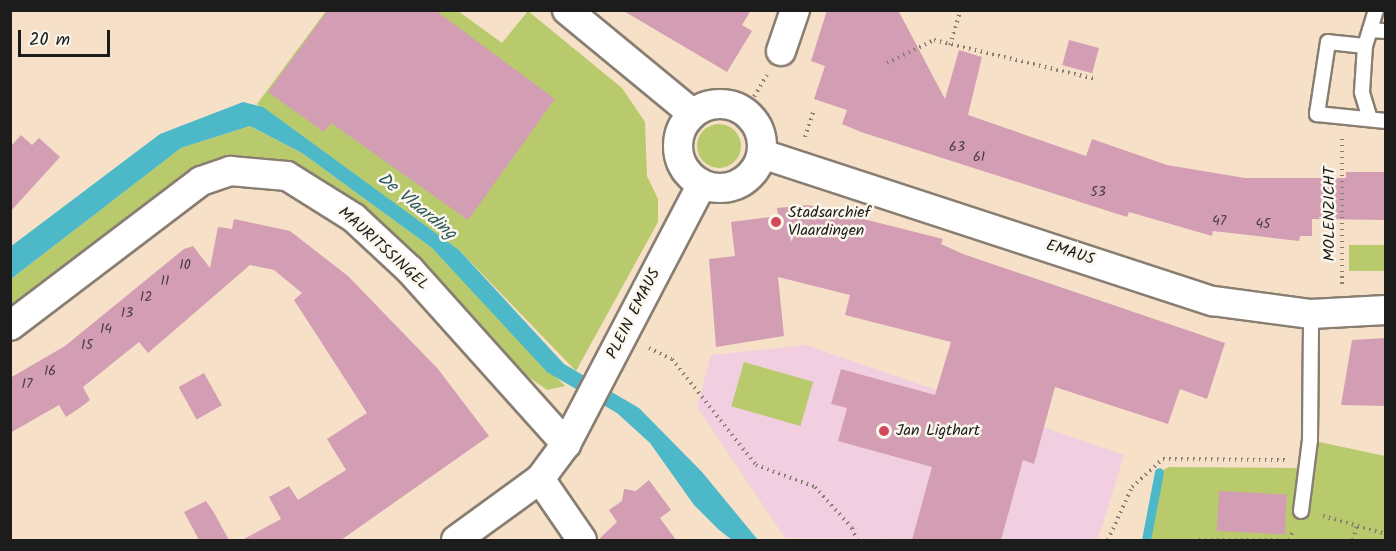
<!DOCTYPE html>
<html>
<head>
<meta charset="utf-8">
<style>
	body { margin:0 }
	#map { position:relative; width:1396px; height:551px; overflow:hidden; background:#f6e1c8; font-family:Kalam,sans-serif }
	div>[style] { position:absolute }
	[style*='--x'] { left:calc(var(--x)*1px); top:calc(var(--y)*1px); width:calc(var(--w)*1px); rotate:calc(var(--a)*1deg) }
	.built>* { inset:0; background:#f2cfe0 }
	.green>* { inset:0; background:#b9ca6d; transform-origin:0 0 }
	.round { border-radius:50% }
	.water>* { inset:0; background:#4db9c8 }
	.stream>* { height:9px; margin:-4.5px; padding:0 4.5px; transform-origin:4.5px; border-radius:4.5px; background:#4db9c8 }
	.building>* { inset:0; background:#d39eb3; transform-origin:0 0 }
	.path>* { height:4px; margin-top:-2px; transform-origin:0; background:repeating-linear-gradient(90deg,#897e72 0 1.5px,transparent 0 6px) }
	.roads { filter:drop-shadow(2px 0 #897e72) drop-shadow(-2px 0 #897e72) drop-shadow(0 2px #897e72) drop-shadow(0 -2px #897e72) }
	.service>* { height:14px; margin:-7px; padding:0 7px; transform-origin:7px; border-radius:7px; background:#fff }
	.minor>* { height:28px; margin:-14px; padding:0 14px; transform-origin:14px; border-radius:14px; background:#fff }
	.minor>.ring { margin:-14px; padding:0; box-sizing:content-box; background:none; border:28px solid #fff; border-radius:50% }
	.dots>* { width:16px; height:16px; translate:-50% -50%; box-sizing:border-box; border:3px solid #fbf7ec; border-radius:50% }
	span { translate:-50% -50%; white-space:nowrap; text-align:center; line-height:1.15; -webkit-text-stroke:5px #fbf7ec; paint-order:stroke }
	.number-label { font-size:14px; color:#4a3c42 }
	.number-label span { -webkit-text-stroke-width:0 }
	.poi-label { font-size:16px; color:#1c1c1c }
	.left { translate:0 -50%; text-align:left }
	.street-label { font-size:16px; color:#1c1c1c }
	.water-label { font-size:18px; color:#305b61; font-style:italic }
	.frame { position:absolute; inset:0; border:12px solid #1c1c1c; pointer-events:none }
	.scale { position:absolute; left:18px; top:30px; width:92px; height:27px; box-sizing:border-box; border:3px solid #1c1c1c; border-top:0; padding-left:8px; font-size:18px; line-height:21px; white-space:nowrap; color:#1c1c1c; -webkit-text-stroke:4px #fbf7ec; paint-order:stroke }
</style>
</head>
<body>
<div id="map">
	<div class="built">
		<div style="clip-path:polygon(806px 345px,1124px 455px,1098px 540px,785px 538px,697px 407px,711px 355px)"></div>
	</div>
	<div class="green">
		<div style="clip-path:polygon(326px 11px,458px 11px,502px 43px,528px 11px,622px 88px,645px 122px,647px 176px,658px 199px,658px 222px,576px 371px,459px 250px,257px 104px)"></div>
		<div class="round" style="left:697px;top:124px;width:44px;height:44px"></div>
		<div style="clip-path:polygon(250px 126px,302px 153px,432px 248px,565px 386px,547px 390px,527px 376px,519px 382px,427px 276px,240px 164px,11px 318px,11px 279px,181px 148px)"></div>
		<div style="left:1349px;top:245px;width:36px;height:26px"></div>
		<div style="left:744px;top:362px;width:72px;height:46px;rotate:16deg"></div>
		<div style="clip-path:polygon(1310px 440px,1385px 456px,1385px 540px,1146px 540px,1159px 472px,1169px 467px,1306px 468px)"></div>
	</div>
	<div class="water">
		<div style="clip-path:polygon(243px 102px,263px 107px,459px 250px,564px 364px,639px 408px,702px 472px,758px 540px,732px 540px,718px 529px,694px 505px,650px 443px,617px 413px,547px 372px,432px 248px,302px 153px,250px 126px,181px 148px,11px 279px,10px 247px,160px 134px)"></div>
	</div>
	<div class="stream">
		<div style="--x:1146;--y:540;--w:69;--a:-79.2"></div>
	</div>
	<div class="building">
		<div style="clip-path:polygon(328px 10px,435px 10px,555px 99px,468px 220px,331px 123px,324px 132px,268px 92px)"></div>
		<div style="clip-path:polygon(622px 10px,751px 10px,742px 25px,752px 31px,727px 72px)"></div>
		<div style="clip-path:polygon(827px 10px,898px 10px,945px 99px,959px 50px,982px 57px,968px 115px,1086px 156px,1092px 139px,1167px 165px,1245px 178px,1346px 178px,1346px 172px,1386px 172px,1386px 220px,1312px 219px,1312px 236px,1300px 236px,1299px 241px,1213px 231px,1212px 236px,1129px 212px,1127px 217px,861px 132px,842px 124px,847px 110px,814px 99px,825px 66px,811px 61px)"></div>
		<div style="left:1069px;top:40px;width:31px;height:26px;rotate:15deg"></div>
		<div style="clip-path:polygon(21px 135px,32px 145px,39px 138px,60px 157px,10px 212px,10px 147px)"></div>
		<div style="clip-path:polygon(808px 205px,943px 239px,941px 244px,963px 254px,1225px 343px,1207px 399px,1180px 389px,1168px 424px,1055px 387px,1034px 464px,1023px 460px,1001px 540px,912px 540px,932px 467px,838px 441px,847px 408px,831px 404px,841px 369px,935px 395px,951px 342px,845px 315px,850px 295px,778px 277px,784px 336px,716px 347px,709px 259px,735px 256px,731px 222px,778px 216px,777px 208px)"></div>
		<div style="clip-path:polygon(234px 219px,290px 231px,348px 276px,438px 369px,489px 436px,341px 540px,242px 540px,281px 519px,269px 497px,289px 486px,298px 500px,346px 470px,327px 439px,367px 413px,294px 300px,302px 293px,274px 270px,250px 265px,148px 353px,139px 342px,83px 387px,90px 400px,81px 407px,66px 417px,59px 405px,10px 433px,10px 378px,65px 346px,184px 249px,193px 246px,210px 268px,218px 227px,232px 229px)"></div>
		<div style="clip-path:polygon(1386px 338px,1386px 406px,1341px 405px,1352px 340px)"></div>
		<div style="left:204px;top:373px;width:37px;height:29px;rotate:61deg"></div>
		<div style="clip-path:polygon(649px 480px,671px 510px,660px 518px,676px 540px,598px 540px,617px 522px,609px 510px,622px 501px,624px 489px,636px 491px)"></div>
		<div style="left:1219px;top:491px;width:68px;height:40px;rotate:3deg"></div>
		<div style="clip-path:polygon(206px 501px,213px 511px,229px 540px,199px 540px,184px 512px)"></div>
	</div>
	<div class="path">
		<div style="--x:950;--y:45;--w:37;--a:-73"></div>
		<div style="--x:887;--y:63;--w:52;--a:-26.1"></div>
		<div style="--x:934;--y:40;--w:166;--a:13.6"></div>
		<div style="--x:745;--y:112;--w:43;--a:-59.3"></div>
		<div style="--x:805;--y:137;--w:26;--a:-72"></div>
		<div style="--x:1342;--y:284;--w:146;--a:-90"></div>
		<div style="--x:649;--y:348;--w:25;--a:26"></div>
		<div style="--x:672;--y:359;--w:135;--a:51.6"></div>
		<div style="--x:756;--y:465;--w:63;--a:20.4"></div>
		<div style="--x:815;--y:487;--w:55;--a:47.9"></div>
		<div style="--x:852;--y:528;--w:13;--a:67"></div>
		<div style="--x:1323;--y:516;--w:66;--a:15.9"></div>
		<div style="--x:1108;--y:540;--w:58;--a:-65.6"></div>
		<div style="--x:1132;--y:487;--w:42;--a:-42.1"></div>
		<div style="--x:1163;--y:459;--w:123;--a:0.5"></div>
		<div style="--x:1199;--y:540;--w:81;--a:0"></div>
		<div style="--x:1289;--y:540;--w:10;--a:-66"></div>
		<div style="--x:1353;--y:540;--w:16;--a:-75"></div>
	</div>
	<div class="roads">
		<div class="service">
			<div style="--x:1370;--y:30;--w:16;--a:4"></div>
			<div style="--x:1365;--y:46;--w:37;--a:-174"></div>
			<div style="--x:1328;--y:42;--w:73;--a:98.7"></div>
			<div style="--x:1317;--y:114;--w:69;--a:5.8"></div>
			<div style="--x:1370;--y:119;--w:28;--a:-107"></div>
			<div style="--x:1362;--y:92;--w:46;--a:-86.3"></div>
			<div style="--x:1365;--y:46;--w:38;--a:-73"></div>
			<div style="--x:1301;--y:511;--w:72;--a:-82.8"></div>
			<div style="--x:1310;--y:440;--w:126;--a:-89.5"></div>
		</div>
		<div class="minor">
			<div style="--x:567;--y:10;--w:163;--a:39.5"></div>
			<div style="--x:781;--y:51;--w:43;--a:-71.1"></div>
			<div class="ring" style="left:678px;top:104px;width:56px;height:56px"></div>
			<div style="--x:762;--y:154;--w:474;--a:18.1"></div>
			<div style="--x:1213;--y:301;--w:99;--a:7.6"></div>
			<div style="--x:1311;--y:314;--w:75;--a:-3.1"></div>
			<div style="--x:10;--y:326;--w:240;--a:-37.2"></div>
			<div style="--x:201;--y:181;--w:31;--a:-19"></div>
			<div style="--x:230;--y:171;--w:57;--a:5"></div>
			<div style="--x:287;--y:176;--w:79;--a:32.1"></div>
			<div style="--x:354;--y:218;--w:76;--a:42.9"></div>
			<div style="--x:410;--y:270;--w:234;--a:48.1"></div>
			<div style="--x:540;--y:479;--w:74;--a:55.5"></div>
			<div style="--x:456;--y:540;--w:104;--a:-36"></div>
			<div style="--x:540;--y:479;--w:44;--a:-53.4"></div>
			<div style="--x:566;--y:444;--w:293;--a:-62.4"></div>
		</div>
	</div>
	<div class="dots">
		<div style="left:776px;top:222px;background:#d1495b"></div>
		<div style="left:884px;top:431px;background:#d1495b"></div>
	</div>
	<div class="number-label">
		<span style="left:957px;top:147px">63</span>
		<span style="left:979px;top:157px">61</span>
		<span style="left:1098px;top:192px">53</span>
		<span style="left:1219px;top:221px">47</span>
		<span style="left:1263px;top:224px">45</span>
		<span style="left:185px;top:265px">10</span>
		<span style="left:165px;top:281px">11</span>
		<span style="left:146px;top:297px">12</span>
		<span style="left:127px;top:313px">13</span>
		<span style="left:106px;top:329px">14</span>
		<span style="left:87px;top:345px">15</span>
		<span style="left:50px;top:371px">16</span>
		<span style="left:27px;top:384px">17</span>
	</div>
	<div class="poi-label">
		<span class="left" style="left:788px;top:222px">Stadsarchief<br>Vlaardingen</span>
		<span class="left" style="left:896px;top:431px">Jan Ligthart</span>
	</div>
	<div class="street-label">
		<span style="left:1330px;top:214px;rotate:-90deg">MOLENZICHT</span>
		<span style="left:383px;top:249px;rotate:42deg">MAURITSSINGEL</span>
		<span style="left:1070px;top:253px;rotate:18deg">EMAUS</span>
		<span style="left:634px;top:314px;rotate:-63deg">PLEIN EMAUS</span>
	</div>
	<div class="water-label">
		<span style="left:416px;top:207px;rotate:39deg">De Vlaarding</span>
	</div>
	<div class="frame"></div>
	<div class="scale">20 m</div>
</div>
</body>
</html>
